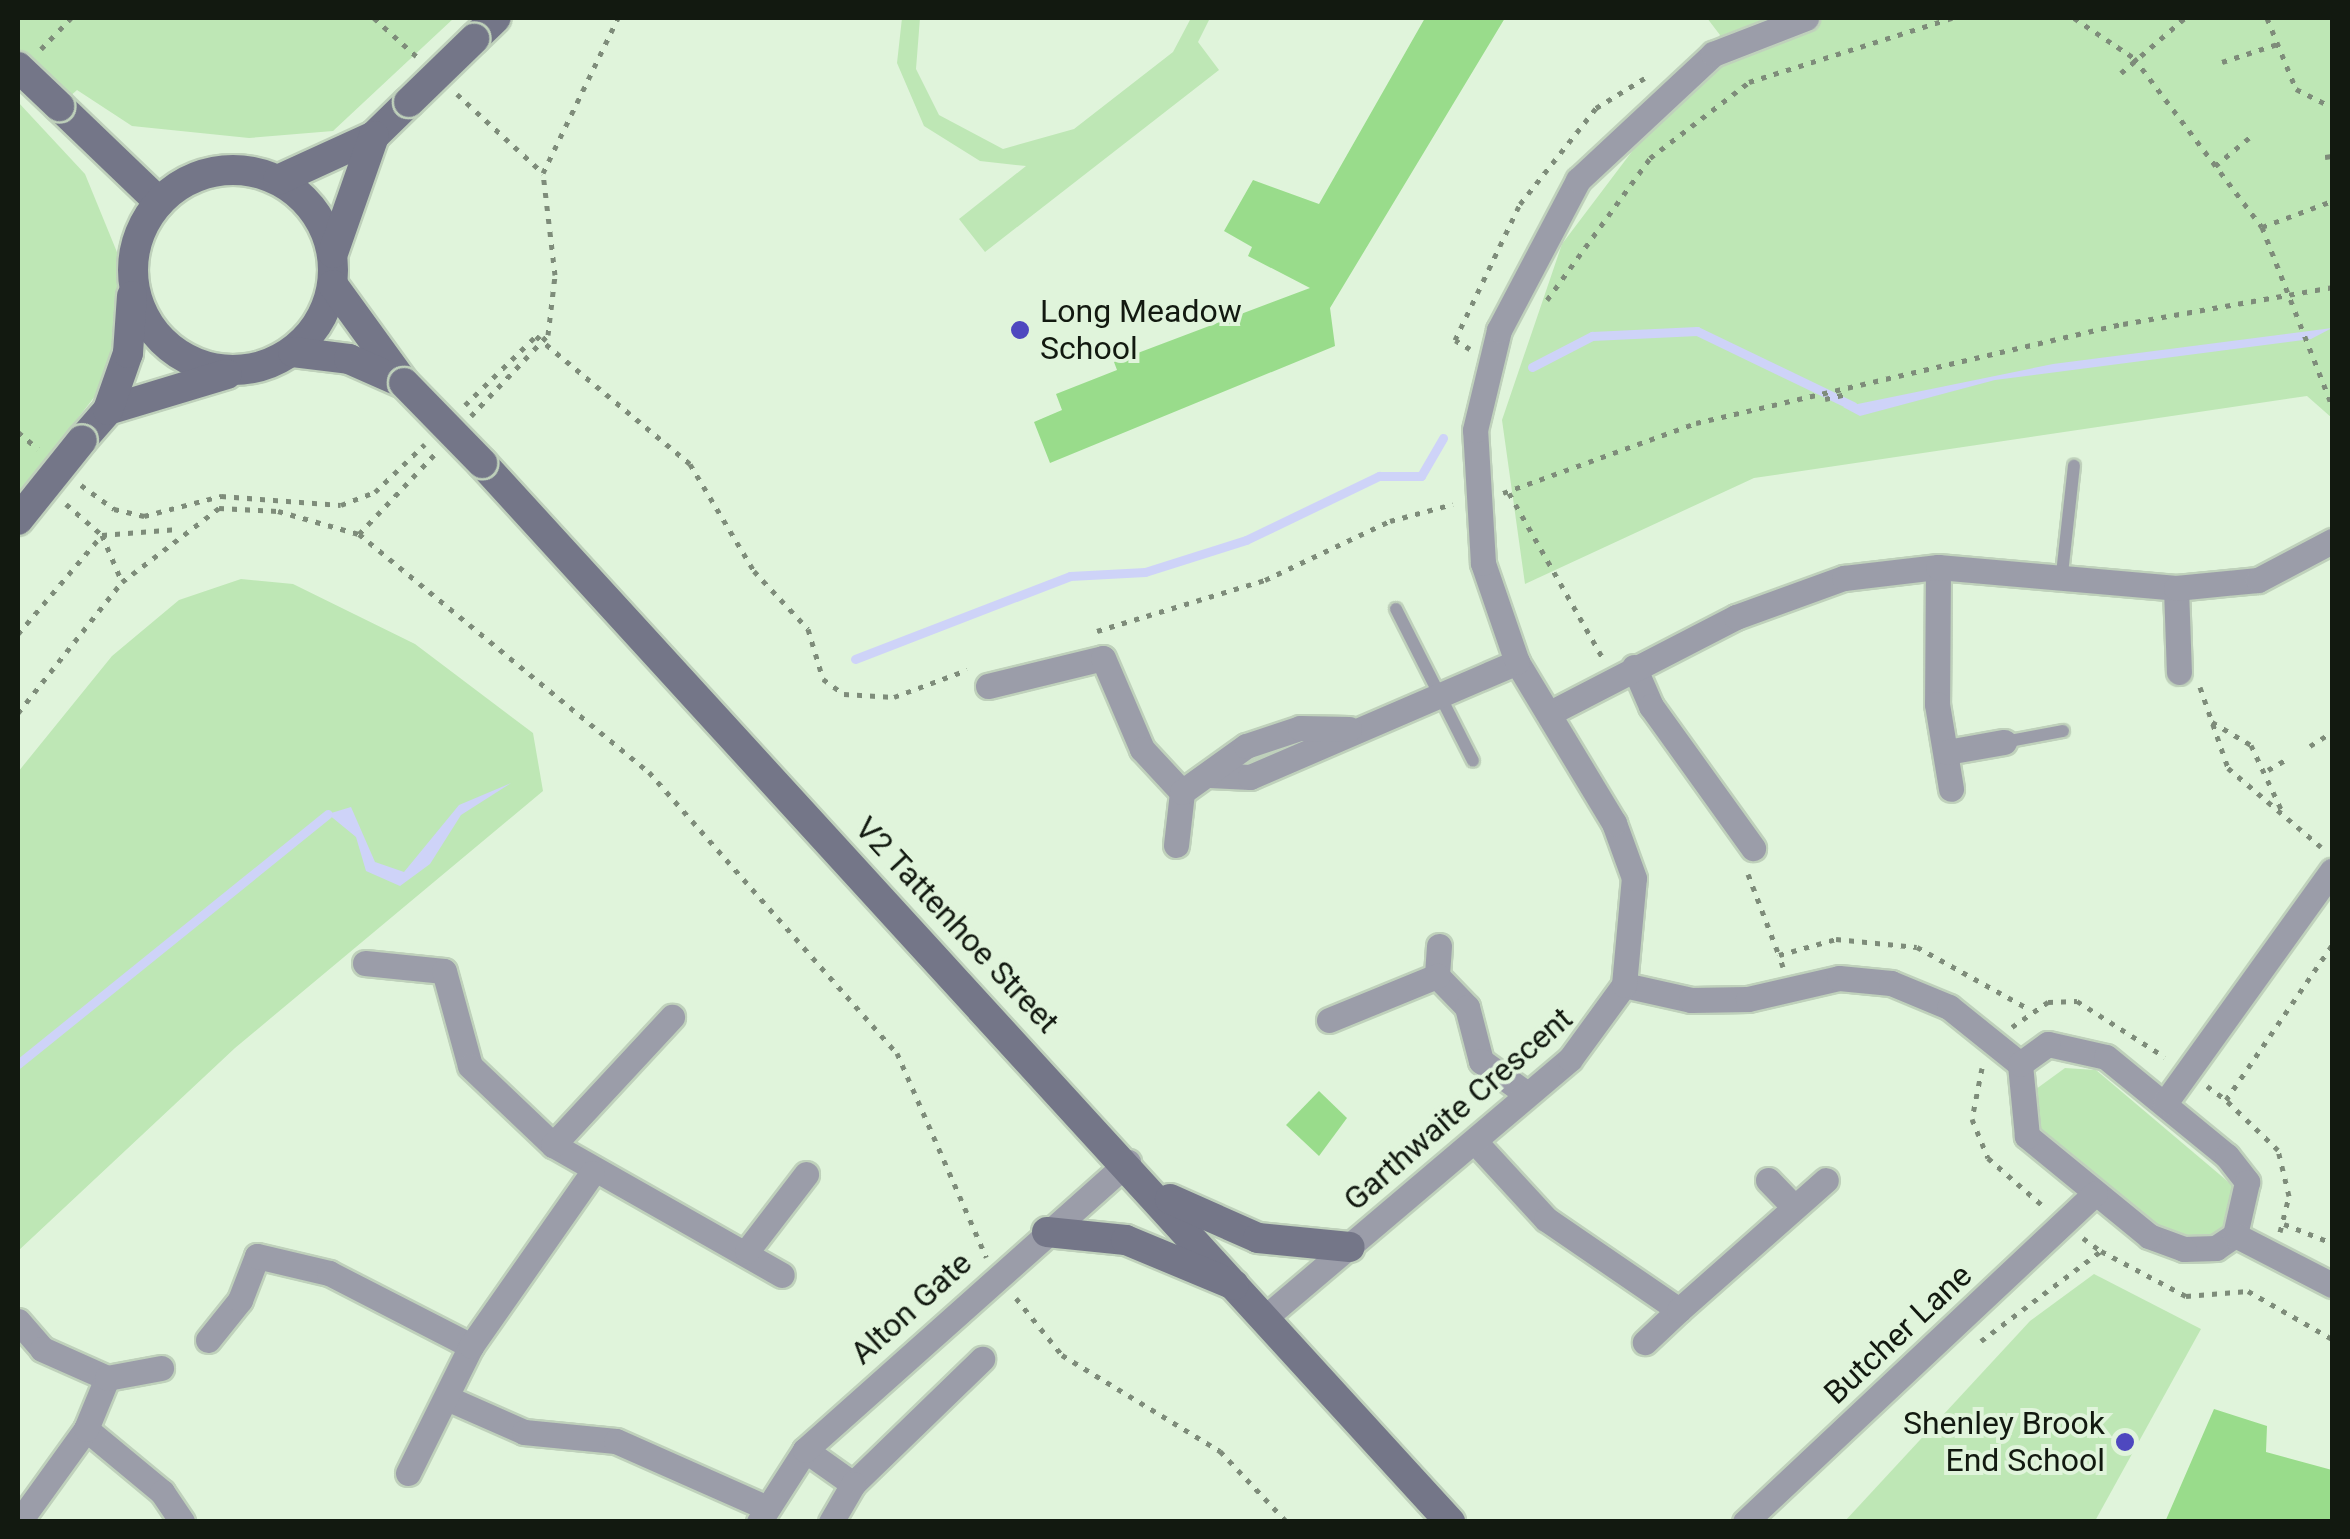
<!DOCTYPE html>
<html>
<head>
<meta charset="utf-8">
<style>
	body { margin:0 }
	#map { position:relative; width:2350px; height:1539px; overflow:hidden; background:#e0f4db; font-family:Roboto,sans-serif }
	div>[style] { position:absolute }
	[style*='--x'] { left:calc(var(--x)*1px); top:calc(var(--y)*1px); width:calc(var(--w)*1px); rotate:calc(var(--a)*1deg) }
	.green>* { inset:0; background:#bee7b5 }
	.water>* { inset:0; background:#ced3f8 }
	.stream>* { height:9px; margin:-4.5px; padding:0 4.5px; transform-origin:4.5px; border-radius:4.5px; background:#ced3f8 }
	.building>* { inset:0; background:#99dc8b }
	.path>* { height:5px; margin-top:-2.5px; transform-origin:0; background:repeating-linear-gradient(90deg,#7e8c7a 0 5px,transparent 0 13px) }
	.roads { filter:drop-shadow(2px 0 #bfd1bb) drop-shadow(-2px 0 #bfd1bb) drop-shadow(0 2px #bfd1bb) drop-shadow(0 -2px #bfd1bb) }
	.lane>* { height:12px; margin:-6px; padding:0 6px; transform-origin:6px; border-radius:6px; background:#9b9da9 }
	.street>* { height:25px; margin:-12.5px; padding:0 12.5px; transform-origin:12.5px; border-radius:12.5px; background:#9b9da9 }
	.secondary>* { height:30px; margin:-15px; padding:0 15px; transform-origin:15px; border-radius:15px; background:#747688 }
	.secondary>.ring { margin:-15px; padding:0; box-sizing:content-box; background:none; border:30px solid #747688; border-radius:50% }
	.bridges { filter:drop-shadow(2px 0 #bfd1bb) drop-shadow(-2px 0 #bfd1bb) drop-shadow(0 2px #bfd1bb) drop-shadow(0 -2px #bfd1bb) }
	.secondary-bridge>* { height:30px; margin:-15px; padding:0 15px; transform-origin:15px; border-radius:15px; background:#747688 }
	.dots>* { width:28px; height:28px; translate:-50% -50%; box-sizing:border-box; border:5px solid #e0f4db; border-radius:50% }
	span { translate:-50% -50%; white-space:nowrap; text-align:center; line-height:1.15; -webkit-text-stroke:8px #e0f4db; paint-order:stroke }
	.poi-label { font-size:32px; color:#121910 }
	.left { translate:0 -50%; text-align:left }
	.right { translate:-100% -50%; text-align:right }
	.street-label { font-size:32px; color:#121910 }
	.frame { position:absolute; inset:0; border:20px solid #121910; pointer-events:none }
</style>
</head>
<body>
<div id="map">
	<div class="green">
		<div style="clip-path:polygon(18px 18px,454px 18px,333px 131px,249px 138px,132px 126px,77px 90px,59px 106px,18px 67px)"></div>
		<div style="clip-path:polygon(902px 18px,920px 18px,916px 69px,939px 115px,1003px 149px,1074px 129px,1173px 52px,1191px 18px,1210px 18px,1198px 42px,1219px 70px,985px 252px,959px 219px,1026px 166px,980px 161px,924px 126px,897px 63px)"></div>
		<div style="clip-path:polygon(1707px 18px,2332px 18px,2332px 418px,2307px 396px,1754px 478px,1525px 584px,1502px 420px,1562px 244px,1720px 35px)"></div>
		<div style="clip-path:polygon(18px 102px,85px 174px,119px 257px,119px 327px,99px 391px,18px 495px)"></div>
		<div style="clip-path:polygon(241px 579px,293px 584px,415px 644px,533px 733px,543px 791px,235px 1048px,18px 1251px,18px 772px,112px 656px,179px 600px)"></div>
		<div style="clip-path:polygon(2065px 1068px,2096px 1070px,2232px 1185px,2235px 1215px,2218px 1236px,2196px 1243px,2149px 1221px,2039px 1130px,2032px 1092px)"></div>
		<div style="clip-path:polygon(2094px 1274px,2201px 1329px,2095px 1521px,1845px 1521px,2030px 1321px)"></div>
	</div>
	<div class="water">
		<div style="clip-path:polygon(2332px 328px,2311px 339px,1995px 380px,1860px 416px,1843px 407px,2053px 364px)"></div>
		<div style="clip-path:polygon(511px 783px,461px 815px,430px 864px,400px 886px,366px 871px,356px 837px,328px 814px,351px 807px,375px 862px,404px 872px,459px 805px)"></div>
	</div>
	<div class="stream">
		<div style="--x:1532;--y:367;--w:68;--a:-27.3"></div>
		<div style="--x:1592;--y:336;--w:105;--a:-2.7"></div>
		<div style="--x:1697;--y:331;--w:173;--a:25.7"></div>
		<div style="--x:855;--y:659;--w:230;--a:-21.1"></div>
		<div style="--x:1070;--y:576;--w:75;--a:-3.1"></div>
		<div style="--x:1145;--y:572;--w:106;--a:-17.6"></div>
		<div style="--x:1246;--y:540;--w:148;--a:-25.7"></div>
		<div style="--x:1379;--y:476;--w:42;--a:0"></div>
		<div style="--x:1421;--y:476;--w:44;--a:-59.9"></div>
		<div style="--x:18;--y:1064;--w:398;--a:-38.9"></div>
	</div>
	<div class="building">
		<div style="clip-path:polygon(1425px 18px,1505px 18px,1330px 308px,1335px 346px,1050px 463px,1034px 422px,1062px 410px,1056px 394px,1117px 370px,1114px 362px,1310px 288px,1248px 256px,1252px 247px,1224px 231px,1253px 180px,1319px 204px)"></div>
		<div style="clip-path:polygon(1319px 1091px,1347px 1118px,1319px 1156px,1286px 1125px)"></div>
		<div style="clip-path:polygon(2214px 1409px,2267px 1426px,2266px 1452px,2332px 1470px,2332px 1522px,2165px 1522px)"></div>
	</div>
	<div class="path">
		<div style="--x:374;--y:18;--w:57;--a:42.1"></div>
		<div style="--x:2074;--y:18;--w:72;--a:33.7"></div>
		<div style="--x:2134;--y:58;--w:212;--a:52.9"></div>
		<div style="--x:2262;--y:227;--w:192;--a:68.6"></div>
		<div style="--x:2267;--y:18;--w:77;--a:67.8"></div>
		<div style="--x:2296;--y:89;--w:40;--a:26.6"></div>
		<div style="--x:41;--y:49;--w:43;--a:-45.9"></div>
		<div style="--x:2222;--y:62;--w:62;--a:-17.9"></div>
		<div style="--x:2121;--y:73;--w:84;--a:-40.7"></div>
		<div style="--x:457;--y:94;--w:117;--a:42.6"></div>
		<div style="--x:2325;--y:157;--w:7;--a:-8"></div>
		<div style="--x:2215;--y:166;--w:45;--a:-39.6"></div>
		<div style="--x:2262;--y:227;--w:75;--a:-20.4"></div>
		<div style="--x:1547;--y:300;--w:175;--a:-54"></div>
		<div style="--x:1650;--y:158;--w:125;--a:-37.5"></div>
		<div style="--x:1749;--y:82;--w:213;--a:-17.5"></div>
		<div style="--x:1470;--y:349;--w:17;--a:-149"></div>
		<div style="--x:1455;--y:340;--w:151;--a:-64.5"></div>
		<div style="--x:1520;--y:204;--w:122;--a:-51.6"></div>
		<div style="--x:1596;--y:108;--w:57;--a:-31.5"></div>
		<div style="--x:1825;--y:399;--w:22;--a:-13"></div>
		<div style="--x:465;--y:405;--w:99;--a:-44.2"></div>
		<div style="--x:536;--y:336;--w:200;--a:39.7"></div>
		<div style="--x:690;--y:464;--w:125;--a:59.1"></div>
		<div style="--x:754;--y:571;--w:79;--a:47"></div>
		<div style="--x:808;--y:629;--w:52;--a:73.3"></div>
		<div style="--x:823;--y:679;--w:26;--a:36"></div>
		<div style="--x:844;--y:694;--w:50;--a:3.4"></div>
		<div style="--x:894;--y:697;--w:78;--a:-20.3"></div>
		<div style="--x:471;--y:416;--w:112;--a:-46.5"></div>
		<div style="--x:548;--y:335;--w:60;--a:-83.3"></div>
		<div style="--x:555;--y:275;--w:103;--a:-96.7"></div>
		<div style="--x:543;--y:173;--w:172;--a:-64.2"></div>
		<div style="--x:18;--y:432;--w:26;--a:40"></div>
		<div style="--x:81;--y:485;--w:41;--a:36"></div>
		<div style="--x:114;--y:509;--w:31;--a:13"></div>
		<div style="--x:144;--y:516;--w:80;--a:-14.6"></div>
		<div style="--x:221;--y:496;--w:120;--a:4.3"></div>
		<div style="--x:341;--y:505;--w:36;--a:-21"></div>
		<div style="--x:375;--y:492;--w:69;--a:-43.8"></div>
		<div style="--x:1503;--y:493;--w:205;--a:-19.9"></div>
		<div style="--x:1696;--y:423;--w:438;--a:-13.1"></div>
		<div style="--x:2123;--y:324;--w:212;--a:-10"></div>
		<div style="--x:1509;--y:493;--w:189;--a:60.4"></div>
		<div style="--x:66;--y:504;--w:48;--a:40.7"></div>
		<div style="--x:102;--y:535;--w:76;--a:-4.5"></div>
		<div style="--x:359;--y:534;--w:112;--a:-46.5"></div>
		<div style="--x:1097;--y:631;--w:176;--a:-16.9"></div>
		<div style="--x:1265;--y:580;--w:138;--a:-25.3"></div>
		<div style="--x:1390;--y:521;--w:65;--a:-15.1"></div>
		<div style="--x:18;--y:634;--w:130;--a:-49.7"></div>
		<div style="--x:102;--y:535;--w:51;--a:66.9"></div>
		<div style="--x:2200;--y:687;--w:86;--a:70.9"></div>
		<div style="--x:2228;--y:768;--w:122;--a:40.3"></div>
		<div style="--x:18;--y:713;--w:167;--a:-51.6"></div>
		<div style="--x:122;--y:582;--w:122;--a:-37.3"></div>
		<div style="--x:219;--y:508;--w:59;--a:2.9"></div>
		<div style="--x:278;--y:511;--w:84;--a:15.9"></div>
		<div style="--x:359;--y:534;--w:375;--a:39.4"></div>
		<div style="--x:649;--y:772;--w:375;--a:48.6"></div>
		<div style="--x:897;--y:1053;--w:223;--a:66.4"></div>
		<div style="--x:2212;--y:722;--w:45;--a:30.5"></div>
		<div style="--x:2251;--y:745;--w:71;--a:64.9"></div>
		<div style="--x:2310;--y:746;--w:26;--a:-32"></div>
		<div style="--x:2268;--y:770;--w:24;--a:-30"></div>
		<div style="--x:1748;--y:874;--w:87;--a:69.1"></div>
		<div style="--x:1783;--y:967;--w:13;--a:-108"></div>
		<div style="--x:1779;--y:955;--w:59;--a:-15.7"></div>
		<div style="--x:1836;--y:939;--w:81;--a:5.6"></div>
		<div style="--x:1917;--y:947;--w:128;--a:29"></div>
		<div style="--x:2012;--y:1027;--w:44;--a:-34.8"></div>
		<div style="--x:2048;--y:1002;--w:29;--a:-2"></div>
		<div style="--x:2077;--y:1001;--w:104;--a:32.5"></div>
		<div style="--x:1982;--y:1068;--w:52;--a:101.1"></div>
		<div style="--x:1972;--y:1119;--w:42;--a:67.7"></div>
		<div style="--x:1988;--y:1158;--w:73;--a:41.1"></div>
		<div style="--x:2207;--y:1086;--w:24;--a:36"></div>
		<div style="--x:2284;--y:1224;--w:52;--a:21.6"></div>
		<div style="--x:2280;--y:1232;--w:37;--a:-76"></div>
		<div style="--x:2289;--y:1196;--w:47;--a:-103.4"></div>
		<div style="--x:2278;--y:1150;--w:72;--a:-136.1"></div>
		<div style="--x:2226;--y:1100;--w:188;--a:-55.6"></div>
		<div style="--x:2083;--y:1238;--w:22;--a:36"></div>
		<div style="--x:1016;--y:1298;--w:73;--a:51.1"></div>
		<div style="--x:1062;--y:1355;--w:185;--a:31.3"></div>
		<div style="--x:1220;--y:1451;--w:98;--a:46.7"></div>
		<div style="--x:1981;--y:1341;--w:150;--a:-36.9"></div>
		<div style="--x:2101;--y:1251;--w:96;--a:27.9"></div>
		<div style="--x:2186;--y:1296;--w:62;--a:-4.6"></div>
		<div style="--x:2248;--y:1291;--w:97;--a:29.7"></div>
	</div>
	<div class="roads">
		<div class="lane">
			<div style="--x:2062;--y:574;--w:109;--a:-83.7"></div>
			<div style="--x:1396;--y:609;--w:170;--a:63.1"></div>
			<div style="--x:2004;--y:742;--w:60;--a:-10.6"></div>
		</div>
		<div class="street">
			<div style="--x:1938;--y:567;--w:137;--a:90.4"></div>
			<div style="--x:1937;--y:704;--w:86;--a:80.6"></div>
			<div style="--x:2176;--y:588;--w:84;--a:88"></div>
			<div style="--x:1634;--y:667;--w:43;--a:66.4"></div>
			<div style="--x:1651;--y:706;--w:175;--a:54.3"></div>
			<div style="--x:988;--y:686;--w:118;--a:-13.7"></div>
			<div style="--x:1103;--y:658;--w:99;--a:66.8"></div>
			<div style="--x:1142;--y:749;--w:59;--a:47.1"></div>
			<div style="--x:1550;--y:713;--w:209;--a:-27.3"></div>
			<div style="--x:1736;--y:617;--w:115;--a:-19.9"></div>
			<div style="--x:1844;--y:578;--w:95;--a:-6.7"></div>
			<div style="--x:1938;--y:567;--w:239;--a:5"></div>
			<div style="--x:2176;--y:588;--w:82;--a:-5.6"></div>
			<div style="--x:2258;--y:580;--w:84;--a:-27.8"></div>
			<div style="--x:1947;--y:752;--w:58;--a:-10"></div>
			<div style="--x:1210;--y:775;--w:40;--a:2.9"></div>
			<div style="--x:1250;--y:777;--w:291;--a:-23.3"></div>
			<div style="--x:1176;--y:845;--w:53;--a:-83.5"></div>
			<div style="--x:1182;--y:792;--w:79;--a:-35.7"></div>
			<div style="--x:1246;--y:746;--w:57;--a:-18.4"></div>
			<div style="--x:1300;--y:728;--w:49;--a:1.2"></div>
			<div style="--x:1439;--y:946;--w:30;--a:94"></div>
			<div style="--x:1437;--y:976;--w:43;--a:45.9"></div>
			<div style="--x:1467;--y:1007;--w:56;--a:75.5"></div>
			<div style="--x:1481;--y:1061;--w:57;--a:35.7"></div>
			<div style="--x:365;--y:963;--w:79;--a:5.8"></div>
			<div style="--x:444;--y:971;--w:98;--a:74.7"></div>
			<div style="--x:470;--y:1066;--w:115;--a:43.6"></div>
			<div style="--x:553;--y:1145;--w:263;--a:29.6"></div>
			<div style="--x:1624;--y:985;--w:69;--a:12.6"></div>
			<div style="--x:1691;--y:1000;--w:57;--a:-1"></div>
			<div style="--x:1748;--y:999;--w:93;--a:-13"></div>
			<div style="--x:1839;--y:978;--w:52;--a:5.5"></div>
			<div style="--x:1891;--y:983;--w:63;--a:22.5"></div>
			<div style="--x:1949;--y:1007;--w:91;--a:38.8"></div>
			<div style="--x:1329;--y:1020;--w:117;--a:-22.2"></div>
			<div style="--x:2048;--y:1044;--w:59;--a:12.6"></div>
			<div style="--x:2106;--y:1057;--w:156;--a:39.3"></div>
			<div style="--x:2227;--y:1156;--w:33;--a:52"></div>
			<div style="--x:2247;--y:1182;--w:54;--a:102.8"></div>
			<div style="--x:2235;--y:1235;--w:23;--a:146"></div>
			<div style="--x:2216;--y:1248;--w:32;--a:178"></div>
			<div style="--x:2184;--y:1249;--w:37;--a:-160"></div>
			<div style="--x:2149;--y:1236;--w:158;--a:-140.7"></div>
			<div style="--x:2027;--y:1136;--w:72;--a:-95.6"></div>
			<div style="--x:2020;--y:1064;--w:34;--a:-36"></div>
			<div style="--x:2165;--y:1103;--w:286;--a:-54.3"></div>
			<div style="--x:1477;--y:1144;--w:102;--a:47.4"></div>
			<div style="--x:1546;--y:1219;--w:161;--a:34.4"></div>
			<div style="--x:1679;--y:1310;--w:47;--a:136.7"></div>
			<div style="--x:553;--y:1145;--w:175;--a:-47.1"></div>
			<div style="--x:1768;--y:1180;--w:37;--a:46"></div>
			<div style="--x:2235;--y:1235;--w:109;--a:27.3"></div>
			<div style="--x:747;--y:1251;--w:97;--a:-52.5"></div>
			<div style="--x:1679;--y:1310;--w:196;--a:-41.5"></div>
			<div style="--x:1267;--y:1316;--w:397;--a:-40.3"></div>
			<div style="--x:1570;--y:1059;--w:92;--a:-53.9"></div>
			<div style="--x:1624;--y:985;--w:107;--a:-84.7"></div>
			<div style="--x:1634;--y:878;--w:59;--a:-110"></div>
			<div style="--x:1614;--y:823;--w:188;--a:-121.1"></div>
			<div style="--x:1517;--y:662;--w:105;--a:-109"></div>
			<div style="--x:1483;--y:563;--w:133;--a:-93.4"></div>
			<div style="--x:1475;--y:430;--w:103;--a:-76.5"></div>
			<div style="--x:1499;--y:330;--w:170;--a:-62.2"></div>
			<div style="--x:1578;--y:180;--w:185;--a:-43"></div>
			<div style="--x:1713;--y:54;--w:100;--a:-21.2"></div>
			<div style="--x:18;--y:1321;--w:37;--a:49"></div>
			<div style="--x:42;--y:1349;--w:71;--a:24"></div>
			<div style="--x:208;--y:1340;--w:51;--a:-51.3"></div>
			<div style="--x:240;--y:1300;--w:47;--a:-68.9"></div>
			<div style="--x:257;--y:1256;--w:74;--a:13.3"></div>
			<div style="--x:329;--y:1273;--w:160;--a:27.2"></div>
			<div style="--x:447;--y:1398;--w:84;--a:23.8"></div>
			<div style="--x:524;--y:1432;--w:92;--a:5.6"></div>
			<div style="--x:616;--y:1441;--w:165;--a:23.9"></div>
			<div style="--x:86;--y:1429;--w:99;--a:39.7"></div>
			<div style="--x:162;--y:1492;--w:36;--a:56"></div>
			<div style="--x:805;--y:1450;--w:59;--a:35.3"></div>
			<div style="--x:853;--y:1484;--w:180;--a:-44.1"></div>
			<div style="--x:408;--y:1473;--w:142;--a:-63.6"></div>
			<div style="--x:471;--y:1346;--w:211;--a:-55"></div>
			<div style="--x:19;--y:1522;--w:115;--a:-54.2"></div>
			<div style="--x:86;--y:1429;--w:55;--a:-67.6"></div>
			<div style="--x:107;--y:1378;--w:55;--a:-10.5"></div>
			<div style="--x:759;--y:1522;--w:85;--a:-57.4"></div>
			<div style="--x:805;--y:1450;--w:433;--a:-41.7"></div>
			<div style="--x:831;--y:1522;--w:44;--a:-59.9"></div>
			<div style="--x:1745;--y:1522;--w:480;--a:-43.2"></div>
		</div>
		<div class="secondary">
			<div style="--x:474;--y:39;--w:30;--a:-44"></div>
			<div style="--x:59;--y:106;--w:139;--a:43.8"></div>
			<div class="ring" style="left:133px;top:170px;width:170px;height:170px"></div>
			<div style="--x:278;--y:180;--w:106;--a:-24.6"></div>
			<div style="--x:374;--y:136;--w:49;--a:-44.2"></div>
			<div style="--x:333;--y:253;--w:124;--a:-70.7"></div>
			<div style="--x:333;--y:285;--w:121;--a:54.1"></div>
			<div style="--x:293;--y:352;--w:56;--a:7.1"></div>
			<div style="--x:349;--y:359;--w:57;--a:23.9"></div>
			<div style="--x:108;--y:410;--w:124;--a:-16.8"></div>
			<div style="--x:82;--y:440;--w:40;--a:-49"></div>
			<div style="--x:108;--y:410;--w:60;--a:-70.7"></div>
			<div style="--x:128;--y:353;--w:57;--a:-86"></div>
			<div style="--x:482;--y:463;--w:1435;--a:47.57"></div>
			<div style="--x:1170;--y:1199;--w:96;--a:23.9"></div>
			<div style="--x:1258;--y:1238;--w:92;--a:5.6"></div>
			<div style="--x:1047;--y:1232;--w:79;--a:5.8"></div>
			<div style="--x:1126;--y:1240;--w:117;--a:22.6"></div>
		</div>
	</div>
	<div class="bridges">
		<div class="secondary-bridge">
			<div style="--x:18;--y:67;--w:57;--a:43.6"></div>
			<div style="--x:409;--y:102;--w:91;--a:-44.1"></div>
			<div style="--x:404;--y:383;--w:112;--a:45.7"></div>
			<div style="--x:18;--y:520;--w:102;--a:-51.3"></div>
		</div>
	</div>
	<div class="dots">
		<div style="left:1020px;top:330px;background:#4e48bf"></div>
		<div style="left:2125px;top:1442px;background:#4e48bf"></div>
	</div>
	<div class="poi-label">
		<span class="left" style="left:1040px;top:330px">Long Meadow<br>School</span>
		<span class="right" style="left:2105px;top:1442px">Shenley Brook<br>End School</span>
	</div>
	<div class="street-label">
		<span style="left:957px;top:925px;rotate:47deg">V2 Tattenhoe Street</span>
		<span style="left:1458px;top:1109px;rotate:-41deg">Garthwaite Crescent</span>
		<span style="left:911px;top:1308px;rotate:-42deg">Alton Gate</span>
		<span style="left:1898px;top:1334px;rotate:-43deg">Butcher Lane</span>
	</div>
	<div class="frame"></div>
</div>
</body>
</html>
